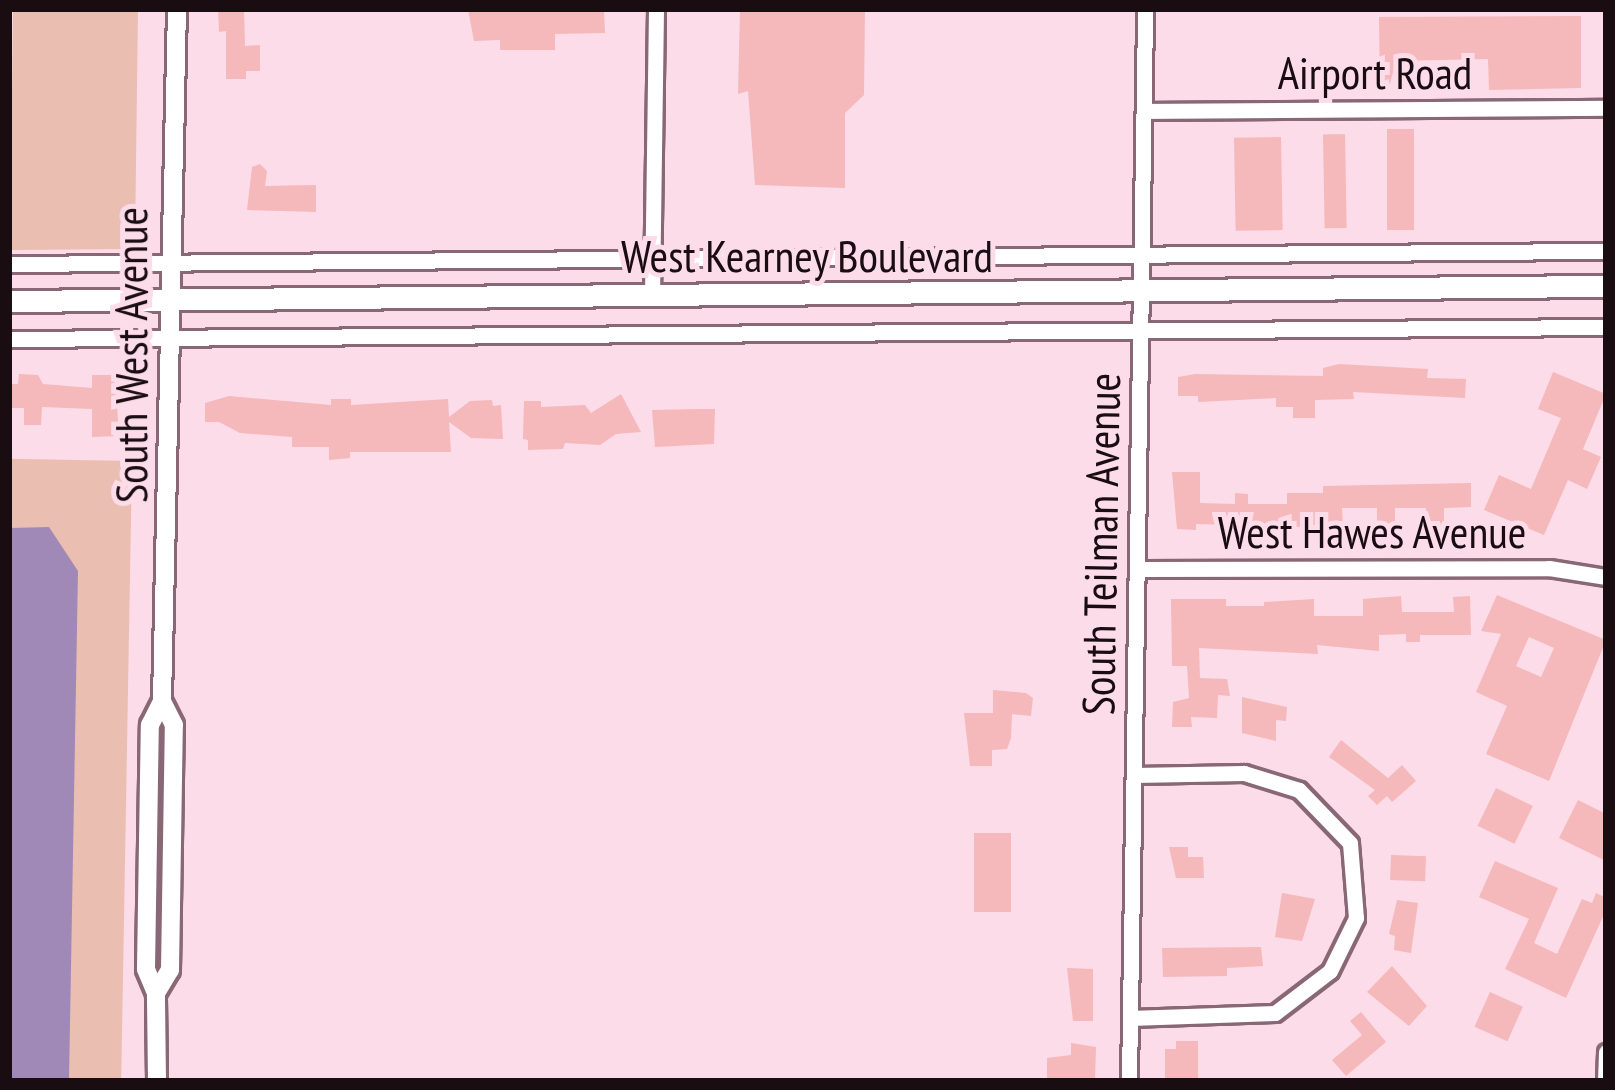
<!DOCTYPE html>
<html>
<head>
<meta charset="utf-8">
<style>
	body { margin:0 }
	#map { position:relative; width:1615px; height:1090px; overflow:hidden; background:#fcdce8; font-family:"PT Sans Narrow",sans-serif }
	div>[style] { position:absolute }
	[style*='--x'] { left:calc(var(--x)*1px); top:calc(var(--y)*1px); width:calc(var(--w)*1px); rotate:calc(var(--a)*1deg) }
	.green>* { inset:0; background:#eabfb2; transform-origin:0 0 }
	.water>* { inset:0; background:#a189b7 }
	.building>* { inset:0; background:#f5b8bb; transform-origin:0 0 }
	.roads { filter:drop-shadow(3px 0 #8a6775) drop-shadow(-3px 0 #8a6775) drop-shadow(0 3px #8a6775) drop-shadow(0 -3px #8a6775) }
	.minor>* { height:15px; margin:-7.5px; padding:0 7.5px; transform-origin:7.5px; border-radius:7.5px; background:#fff }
	.tertiary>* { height:18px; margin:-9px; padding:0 9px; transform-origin:9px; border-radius:9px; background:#fff }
	.secondary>* { height:21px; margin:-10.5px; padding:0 10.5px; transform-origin:10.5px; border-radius:10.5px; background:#fff }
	span { translate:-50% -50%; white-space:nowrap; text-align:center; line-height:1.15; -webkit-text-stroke:10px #fcdce8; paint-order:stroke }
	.street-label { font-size:45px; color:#1a0d12 }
	.frame { position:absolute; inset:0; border:12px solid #1a0d12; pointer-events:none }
</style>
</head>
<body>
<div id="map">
	<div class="green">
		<div style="clip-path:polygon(13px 9px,138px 9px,135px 243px,128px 249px,10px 250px)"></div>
		<div style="left:132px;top:461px;width:620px;height:123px;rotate:91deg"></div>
	</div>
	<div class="water">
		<div style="clip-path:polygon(49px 527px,78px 571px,69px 1081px,9px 1081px,9px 528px)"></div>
	</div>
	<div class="building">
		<div style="clip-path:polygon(218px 9px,244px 9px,245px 46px,260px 45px,260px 71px,246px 71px,246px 79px,226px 79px,226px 31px,219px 32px)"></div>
		<div style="clip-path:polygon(468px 9px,604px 9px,605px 33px,555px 34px,555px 50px,500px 50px,500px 40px,474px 41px)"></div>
		<div style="clip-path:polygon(740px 9px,865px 9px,864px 95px,845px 113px,845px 188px,755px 185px,748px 91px,738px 94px)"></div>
		<div style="clip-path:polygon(1581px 16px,1581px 88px,1489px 90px,1488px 59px,1396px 61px,1388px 91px,1380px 90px,1379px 17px)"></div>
		<div style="left:1387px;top:129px;width:27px;height:101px"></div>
		<div style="left:1345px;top:134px;width:94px;height:22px;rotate:89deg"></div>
		<div style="left:1281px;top:137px;width:93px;height:47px;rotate:89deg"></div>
		<div style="clip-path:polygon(260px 164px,267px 171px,265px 186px,316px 185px,316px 212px,247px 210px,252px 167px)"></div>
		<div style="clip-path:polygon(1339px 364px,1428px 369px,1427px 378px,1466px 379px,1465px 398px,1353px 392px,1354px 399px,1315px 400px,1315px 418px,1293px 418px,1293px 407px,1276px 407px,1276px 398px,1198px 402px,1198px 396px,1178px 396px,1178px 377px,1195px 374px,1323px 376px,1323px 368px)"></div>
		<div style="clip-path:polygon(1553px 372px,1606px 394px,1583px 449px,1601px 457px,1587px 489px,1568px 480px,1544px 535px,1484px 510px,1499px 475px,1531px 489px,1561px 418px,1538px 409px)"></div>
		<div style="clip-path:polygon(19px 374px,38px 375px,43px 384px,92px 388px,92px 375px,115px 375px,119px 436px,92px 437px,92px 409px,42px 407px,41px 425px,24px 425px,24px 408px,9px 408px,9px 384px,18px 384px)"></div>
		<div style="clip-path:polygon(621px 394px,641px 432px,616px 434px,600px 445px,565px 443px,563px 449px,528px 450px,528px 440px,523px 439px,524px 401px,541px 401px,541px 407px,585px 405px,591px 413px)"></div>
		<div style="clip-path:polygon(229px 396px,331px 405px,331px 399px,351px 399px,351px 405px,448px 399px,449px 417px,470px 401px,492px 400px,493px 406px,501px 405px,503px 439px,471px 438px,449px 422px,451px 452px,350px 452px,350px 458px,329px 460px,329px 447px,292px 447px,292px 437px,240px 433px,219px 422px,205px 422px,205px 403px)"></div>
		<div style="clip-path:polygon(700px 409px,715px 409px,714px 444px,655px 447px,652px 410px)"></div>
		<div style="clip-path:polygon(1172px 472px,1200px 472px,1200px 503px,1235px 504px,1235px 493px,1248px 494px,1248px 504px,1287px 504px,1287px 493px,1323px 493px,1323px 486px,1471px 483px,1471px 507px,1444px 508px,1444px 525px,1426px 525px,1426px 508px,1395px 508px,1395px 527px,1377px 526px,1377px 508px,1342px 508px,1343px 528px,1196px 524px,1196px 530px,1177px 529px)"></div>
		<div style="clip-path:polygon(evenodd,1497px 595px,1606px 640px,1549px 781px,1486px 754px,1507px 706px,1476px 692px,1501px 634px,1481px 631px,1497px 595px,1529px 637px,1554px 648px,1541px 677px,1516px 666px,1529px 637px)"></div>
		<div style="clip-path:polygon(1401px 596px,1402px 612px,1454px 612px,1453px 597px,1470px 596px,1471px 635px,1420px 635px,1420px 642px,1406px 642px,1406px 634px,1379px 635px,1379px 651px,1317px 645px,1318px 654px,1199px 648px,1200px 678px,1227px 679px,1230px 696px,1218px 695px,1217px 718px,1191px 717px,1192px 727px,1172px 727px,1173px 702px,1189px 698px,1187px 666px,1172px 666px,1171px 599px,1226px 599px,1226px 606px,1264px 606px,1264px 602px,1314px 599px,1314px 616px,1363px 616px,1363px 599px)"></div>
		<div style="clip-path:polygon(993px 690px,1026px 693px,1033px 698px,1031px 716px,1012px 714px,1011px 738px,1007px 749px,992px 750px,992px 766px,970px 766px,964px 713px,993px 713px)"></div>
		<div style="clip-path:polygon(1242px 697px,1287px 707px,1286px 721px,1276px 720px,1276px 741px,1242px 733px)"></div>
		<div style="clip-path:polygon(1341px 740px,1388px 778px,1402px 765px,1416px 781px,1392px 802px,1387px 796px,1377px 805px,1368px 796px,1375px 790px,1329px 757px)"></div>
		<div style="left:1496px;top:788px;width:41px;height:42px;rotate:26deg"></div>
		<div style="clip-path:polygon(1578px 800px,1606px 814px,1606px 861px,1559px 838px)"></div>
		<div style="left:974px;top:833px;width:37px;height:79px"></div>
		<div style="clip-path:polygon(1169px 847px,1188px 847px,1188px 857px,1203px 857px,1204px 878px,1176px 878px)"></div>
		<div style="left:1391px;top:855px;width:35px;height:25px;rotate:2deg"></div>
		<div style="clip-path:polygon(1495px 861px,1558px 888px,1534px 943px,1557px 954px,1582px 899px,1592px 903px,1596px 893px,1606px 898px,1606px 910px,1566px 998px,1505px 969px,1529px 919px,1479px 897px)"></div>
		<div style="clip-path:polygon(1282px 893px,1315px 899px,1302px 941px,1275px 937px)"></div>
		<div style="clip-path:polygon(1397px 900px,1418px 903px,1411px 953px,1394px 950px,1395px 936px,1389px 934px)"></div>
		<div style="clip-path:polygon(1261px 947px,1263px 966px,1227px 968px,1227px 976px,1163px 977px,1162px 948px)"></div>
		<div style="clip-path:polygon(1392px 966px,1427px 1006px,1409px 1026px,1367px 992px)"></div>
		<div style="clip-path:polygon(1067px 968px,1093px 969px,1093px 1021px,1073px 1021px)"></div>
		<div style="left:1490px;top:992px;width:36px;height:38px;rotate:24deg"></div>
		<div style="clip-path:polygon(1361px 1012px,1386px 1042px,1346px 1076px,1332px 1060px,1362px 1035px,1350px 1021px)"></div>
		<div style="clip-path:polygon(1176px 1041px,1198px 1041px,1198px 1081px,1165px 1081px,1165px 1049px,1176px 1049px)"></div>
		<div style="clip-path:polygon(1071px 1043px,1096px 1047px,1095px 1081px,1047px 1081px,1047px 1058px,1071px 1055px)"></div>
	</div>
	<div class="roads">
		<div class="minor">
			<div style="--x:1144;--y:111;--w:462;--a:-0.4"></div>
			<div style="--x:9;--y:264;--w:1597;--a:-0.47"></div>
			<div style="--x:652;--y:296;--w:287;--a:-89.2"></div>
			<div style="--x:9;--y:339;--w:1597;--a:-0.43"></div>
			<div style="--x:1137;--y:569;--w:412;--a:-0.1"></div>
			<div style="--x:1549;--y:568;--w:58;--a:9"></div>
			<div style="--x:1130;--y:1018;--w:145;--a:-2"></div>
			<div style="--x:1275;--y:1013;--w:69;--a:-37.4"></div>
			<div style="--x:1330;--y:971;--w:59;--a:-63.9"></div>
			<div style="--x:1356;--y:918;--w:75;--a:-94.6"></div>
			<div style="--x:1350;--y:843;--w:74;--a:-133.9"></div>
			<div style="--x:1299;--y:790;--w:58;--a:-162.8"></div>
			<div style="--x:1244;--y:773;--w:110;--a:179"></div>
			<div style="--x:1129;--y:1081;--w:1072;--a:-89.14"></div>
			<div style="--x:1605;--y:1081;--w:29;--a:-88"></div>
		</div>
		<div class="tertiary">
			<div style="--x:156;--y:993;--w:27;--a:-59"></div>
			<div style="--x:170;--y:970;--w:245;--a:-89.1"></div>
			<div style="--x:174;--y:725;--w:27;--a:-117"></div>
			<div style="--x:157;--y:1081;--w:88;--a:-90.7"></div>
			<div style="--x:156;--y:993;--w:26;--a:-113"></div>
			<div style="--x:146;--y:969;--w:244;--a:-89.1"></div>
			<div style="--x:150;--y:725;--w:27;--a:-63"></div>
			<div style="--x:162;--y:701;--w:692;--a:-88.76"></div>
		</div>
		<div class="secondary">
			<div style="--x:9;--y:301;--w:1597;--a:-0.54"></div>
		</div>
	</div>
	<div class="street-label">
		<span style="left:1375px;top:73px">Airport Road</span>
		<span style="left:807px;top:256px">West Kearney Boulevard</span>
		<span style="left:131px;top:355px;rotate:-90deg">South West Avenue</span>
		<span style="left:1372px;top:532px">West Hawes Avenue</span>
		<span style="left:1101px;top:544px;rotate:-89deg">South Teilman Avenue</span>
	</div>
	<div class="frame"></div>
</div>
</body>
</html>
